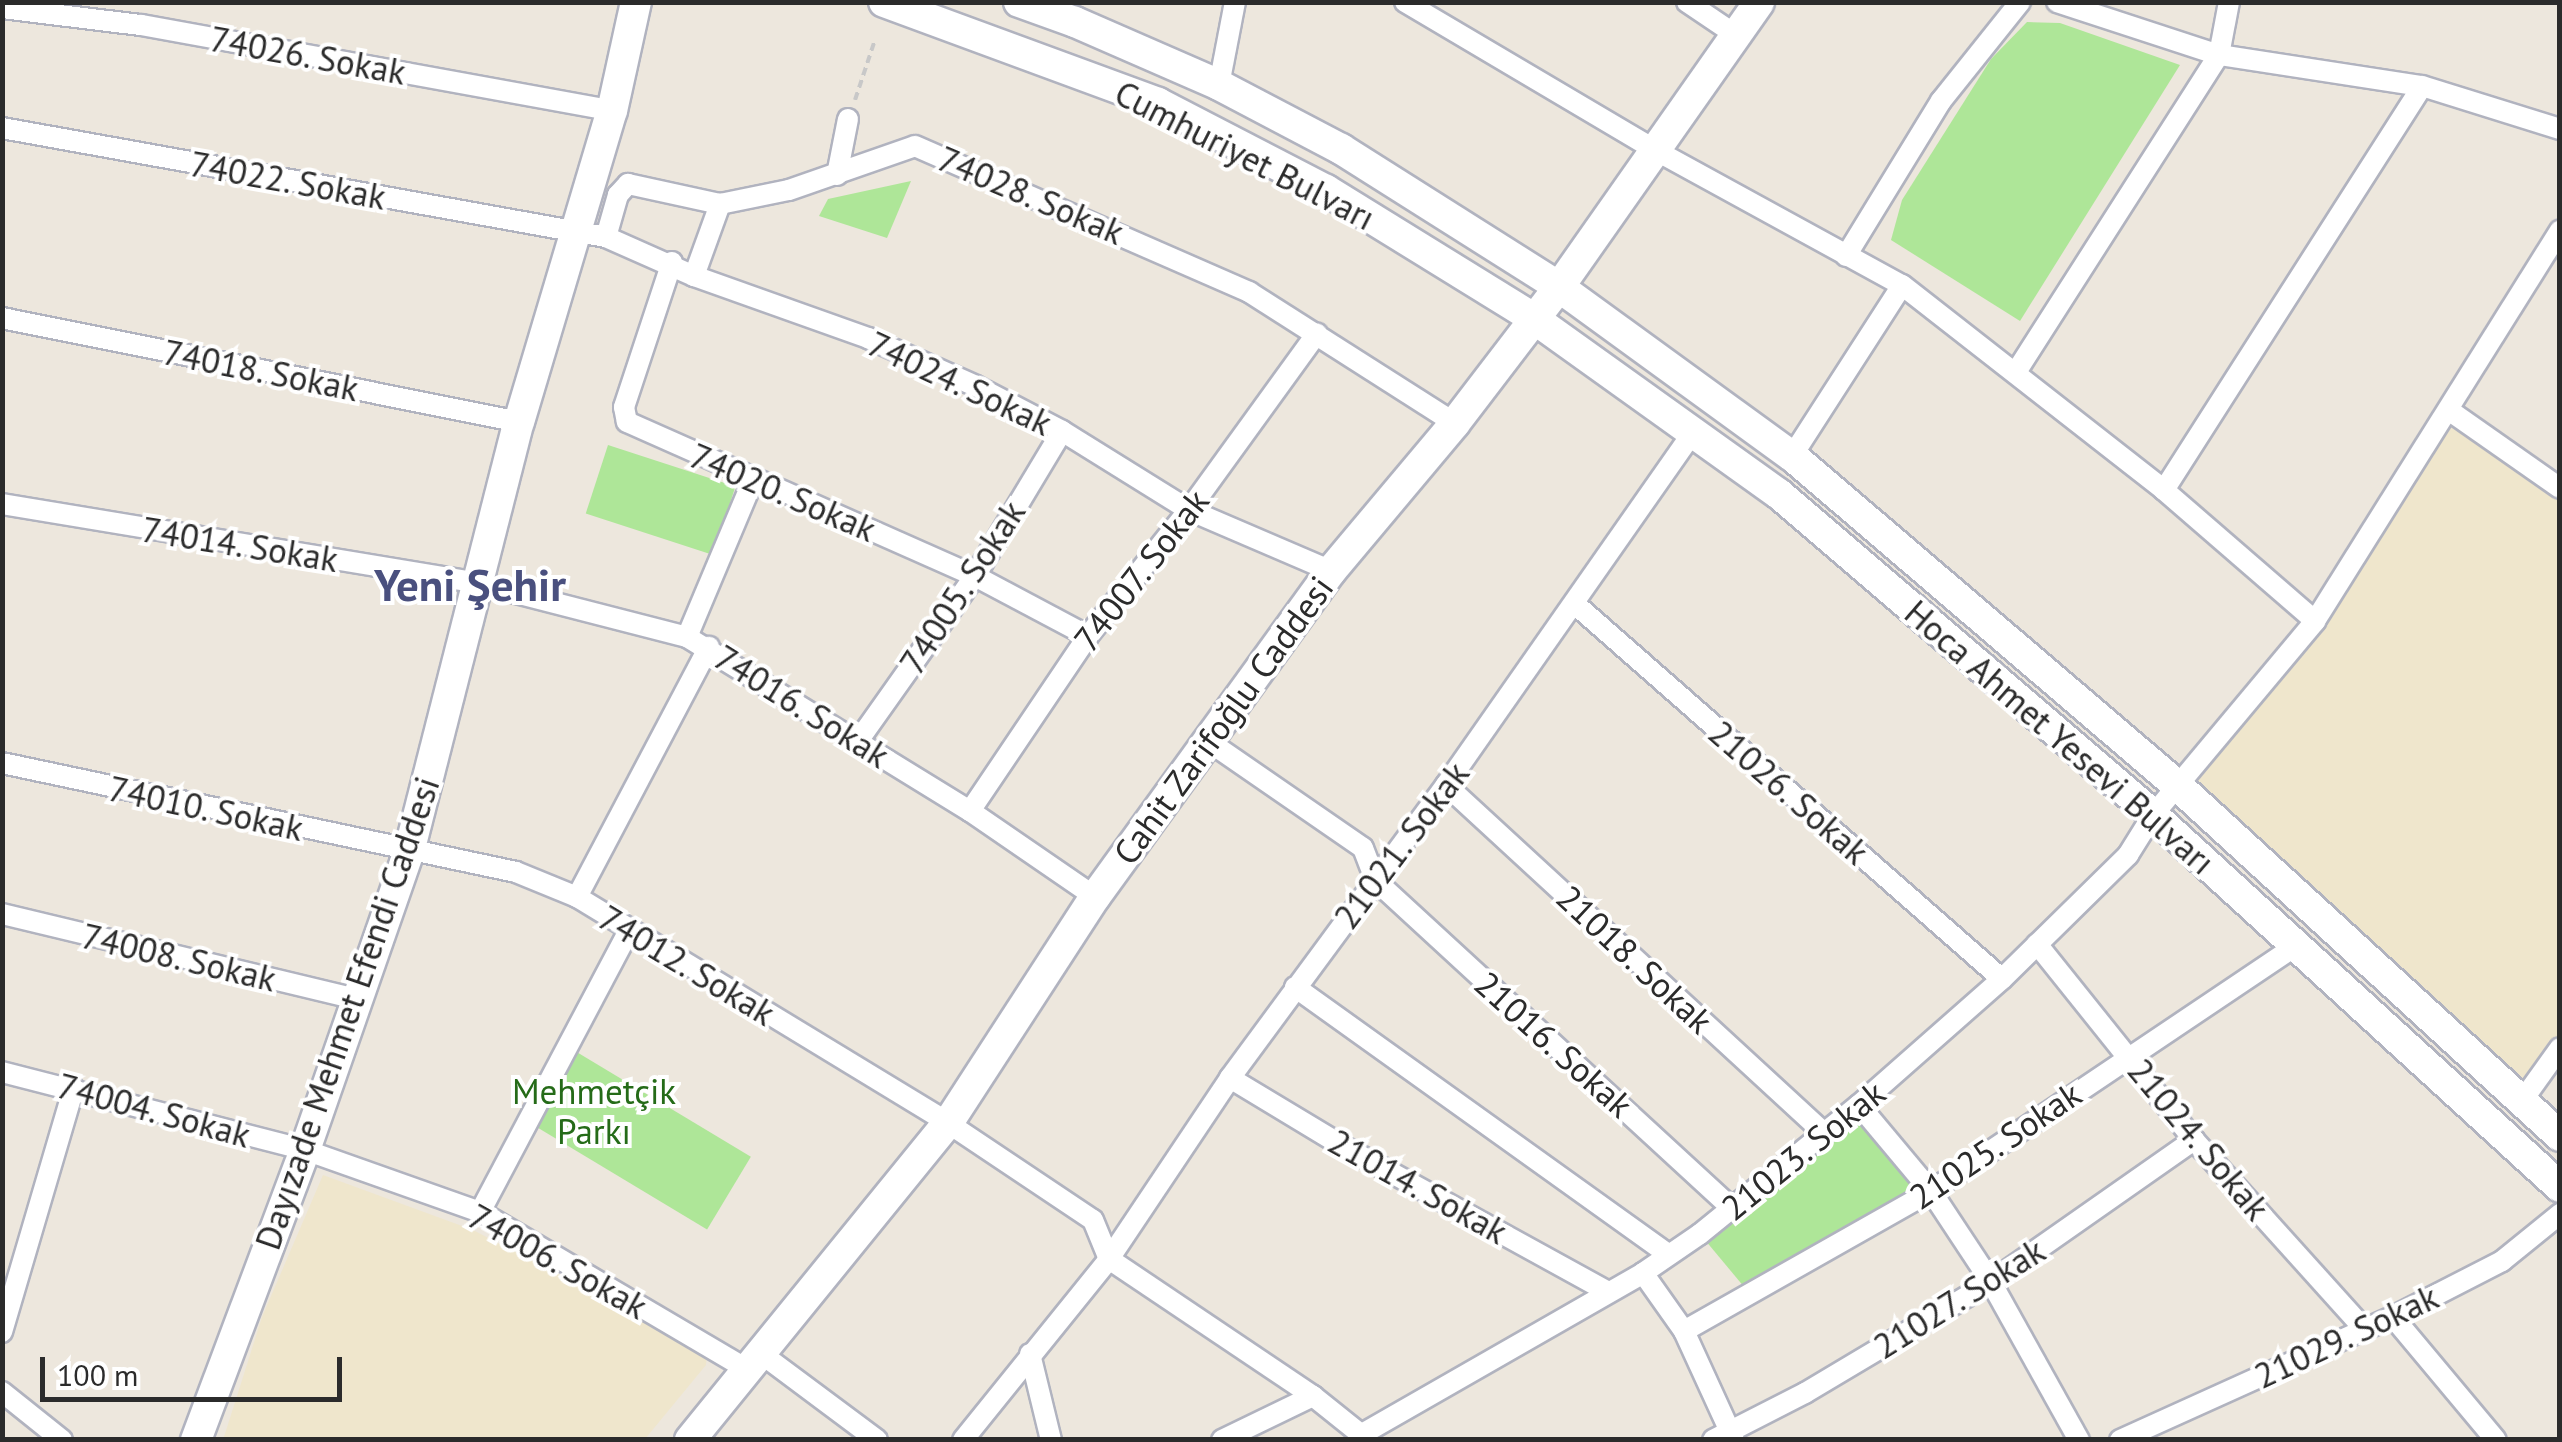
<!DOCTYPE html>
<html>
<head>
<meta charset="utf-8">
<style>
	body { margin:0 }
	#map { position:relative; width:2562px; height:1442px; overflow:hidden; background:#ede7dd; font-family:"PT Sans",sans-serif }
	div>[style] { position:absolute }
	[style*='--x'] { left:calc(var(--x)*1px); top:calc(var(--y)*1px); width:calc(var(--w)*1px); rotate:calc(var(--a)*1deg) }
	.education>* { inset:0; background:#efe6cc }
	.green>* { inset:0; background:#aee698; transform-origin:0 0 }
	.path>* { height:4px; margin-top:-2px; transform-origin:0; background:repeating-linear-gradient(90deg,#c8c8c8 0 8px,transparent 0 13px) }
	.roads { filter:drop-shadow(2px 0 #b1b3bf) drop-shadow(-2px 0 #b1b3bf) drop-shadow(0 2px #b1b3bf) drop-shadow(0 -2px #b1b3bf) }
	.street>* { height:20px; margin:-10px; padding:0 10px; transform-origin:10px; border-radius:10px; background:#fff }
	.secondary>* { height:30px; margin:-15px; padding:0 15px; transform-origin:15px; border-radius:15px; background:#fff }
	span { translate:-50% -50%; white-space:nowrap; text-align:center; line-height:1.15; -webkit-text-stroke:8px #fff; paint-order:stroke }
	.street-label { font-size:35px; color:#2b2b2b }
	.park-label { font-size:35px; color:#256b18 }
	.district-label { font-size:45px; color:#4a507e; font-weight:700 }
	.frame { position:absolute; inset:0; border:5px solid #2b2b2b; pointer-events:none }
	.scale { position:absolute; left:40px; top:1357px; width:302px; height:45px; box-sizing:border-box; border:5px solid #2b2b2b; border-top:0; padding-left:12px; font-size:30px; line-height:35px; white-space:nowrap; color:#2b2b2b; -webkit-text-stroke:8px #fff; paint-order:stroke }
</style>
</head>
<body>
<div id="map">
	<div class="education">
		<div style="clip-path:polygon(2450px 411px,2559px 488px,2559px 1048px,2522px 1101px,2178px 786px,2315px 621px)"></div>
		<div style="clip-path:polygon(323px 1175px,473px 1230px,707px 1351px,706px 1365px,645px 1439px,223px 1440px,262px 1317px)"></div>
	</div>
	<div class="green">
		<div style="clip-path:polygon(2027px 22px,2060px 23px,2180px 65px,2020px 321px,1891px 240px,1902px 200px,1991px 59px)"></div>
		<div style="clip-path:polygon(911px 181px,887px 238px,819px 216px,828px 199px)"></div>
		<div style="left:608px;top:445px;width:134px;height:72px;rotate:18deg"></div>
		<div style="left:570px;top:1048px;width:211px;height:85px;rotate:31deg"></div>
		<div style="clip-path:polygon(1859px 1105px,1931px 1191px,1750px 1294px,1700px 1234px)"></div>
	</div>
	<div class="path">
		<div style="--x:855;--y:100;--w:63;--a:-71.6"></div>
	</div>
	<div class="roads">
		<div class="street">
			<div style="--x:1405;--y:2;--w:291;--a:30.6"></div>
			<div style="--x:1655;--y:150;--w:281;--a:28.7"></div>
			<div style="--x:1902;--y:285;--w:333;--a:38"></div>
			<div style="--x:2164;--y:490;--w:200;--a:40.9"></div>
			<div style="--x:1687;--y:2;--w:59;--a:34"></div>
			<div style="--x:2057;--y:2;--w:170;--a:18.1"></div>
			<div style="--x:2219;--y:55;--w:205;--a:8.7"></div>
			<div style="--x:2422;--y:86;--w:145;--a:17.3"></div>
			<div style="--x:2;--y:8;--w:140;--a:7"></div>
			<div style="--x:141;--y:25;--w:479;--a:10.3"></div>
			<div style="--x:1219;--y:85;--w:85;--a:-79.1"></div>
			<div style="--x:2;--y:128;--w:614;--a:10.23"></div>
			<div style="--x:606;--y:237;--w:96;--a:23.9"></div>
			<div style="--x:694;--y:276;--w:185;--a:19.6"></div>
			<div style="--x:868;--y:338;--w:118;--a:24"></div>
			<div style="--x:976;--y:386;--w:97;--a:27.6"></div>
			<div style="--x:1062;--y:431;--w:150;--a:31.9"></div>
			<div style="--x:1189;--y:510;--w:155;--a:23.2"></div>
			<div style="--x:837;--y:175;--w:57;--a:-78.9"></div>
			<div style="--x:606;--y:237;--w:44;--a:-74.1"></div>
			<div style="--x:618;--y:195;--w:15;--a:-48"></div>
			<div style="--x:628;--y:184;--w:94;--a:12.3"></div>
			<div style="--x:720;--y:204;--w:70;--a:-11.5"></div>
			<div style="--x:789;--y:190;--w:133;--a:-19.2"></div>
			<div style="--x:915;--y:146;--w:365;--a:23.6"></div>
			<div style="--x:1249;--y:292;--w:244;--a:32.5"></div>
			<div style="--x:1846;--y:256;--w:182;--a:-58.5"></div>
			<div style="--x:1941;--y:101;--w:127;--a:-51.4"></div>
			<div style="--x:672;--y:262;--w:153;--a:108.3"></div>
			<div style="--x:624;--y:407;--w:15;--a:79"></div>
			<div style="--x:627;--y:422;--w:381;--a:23.9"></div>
			<div style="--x:975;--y:576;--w:128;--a:28"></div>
			<div style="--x:694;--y:276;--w:77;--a:-70.1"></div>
			<div style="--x:2;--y:318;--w:527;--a:11.37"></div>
			<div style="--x:2016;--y:372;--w:376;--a:-57.4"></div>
			<div style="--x:2219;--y:55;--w:54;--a:-79.3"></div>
			<div style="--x:2450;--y:411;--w:134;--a:35"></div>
			<div style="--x:1792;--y:456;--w:203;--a:-57.2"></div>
			<div style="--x:2164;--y:490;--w:479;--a:-57.4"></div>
			<div style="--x:2;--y:504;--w:482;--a:9.4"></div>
			<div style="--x:477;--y:583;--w:217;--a:14.4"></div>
			<div style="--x:687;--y:637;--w:332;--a:31.6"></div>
			<div style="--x:970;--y:811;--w:152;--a:34.5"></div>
			<div style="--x:1575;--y:604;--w:568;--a:41.29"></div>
			<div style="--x:687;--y:637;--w:173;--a:-67.2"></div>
			<div style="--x:858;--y:741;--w:202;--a:-54.7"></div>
			<div style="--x:975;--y:576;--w:169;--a:-59"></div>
			<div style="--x:1208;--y:741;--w:188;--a:34.6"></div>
			<div style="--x:1363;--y:848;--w:34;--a:69"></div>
			<div style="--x:1375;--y:880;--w:485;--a:42.6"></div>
			<div style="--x:2;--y:763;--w:525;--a:11.97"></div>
			<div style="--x:516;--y:872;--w:66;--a:22.3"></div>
			<div style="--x:577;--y:897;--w:434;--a:31.3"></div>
			<div style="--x:948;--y:1123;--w:174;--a:33.8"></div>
			<div style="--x:1093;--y:1220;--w:42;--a:67.7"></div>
			<div style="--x:1109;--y:1259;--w:246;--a:33.9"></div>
			<div style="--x:1313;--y:1396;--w:70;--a:38.7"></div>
			<div style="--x:1446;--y:785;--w:514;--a:42.63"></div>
			<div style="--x:970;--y:811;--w:211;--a:-56"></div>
			<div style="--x:1088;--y:636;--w:161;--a:-51.3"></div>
			<div style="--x:1189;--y:510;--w:218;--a:-54.1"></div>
			<div style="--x:577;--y:897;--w:283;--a:-62.2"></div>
			<div style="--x:2;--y:914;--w:364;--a:13.5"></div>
			<div style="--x:2037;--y:944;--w:251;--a:51.3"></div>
			<div style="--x:2194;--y:1140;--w:256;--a:48"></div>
			<div style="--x:1295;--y:987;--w:457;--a:35.6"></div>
			<div style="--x:2;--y:1072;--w:313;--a:14.4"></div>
			<div style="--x:305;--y:1150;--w:186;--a:19.5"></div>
			<div style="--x:480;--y:1212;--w:310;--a:30.5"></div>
			<div style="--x:1230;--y:1078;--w:130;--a:31.1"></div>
			<div style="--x:1341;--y:1145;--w:303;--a:28.8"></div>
			<div style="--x:2522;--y:1101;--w:65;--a:-54.4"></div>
			<div style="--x:1859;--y:1105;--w:112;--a:50.1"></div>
			<div style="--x:1931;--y:1191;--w:109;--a:56.6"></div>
			<div style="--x:1991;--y:1282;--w:181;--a:60.9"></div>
			<div style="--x:480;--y:1212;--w:319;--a:-62.1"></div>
			<div style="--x:1643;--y:1273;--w:71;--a:54.7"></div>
			<div style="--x:1684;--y:1331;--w:120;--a:65.4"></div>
			<div style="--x:2393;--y:1317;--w:160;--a:50.1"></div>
			<div style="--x:1684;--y:1331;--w:284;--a:-29.5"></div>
			<div style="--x:1931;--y:1191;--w:441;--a:-33.9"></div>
			<div style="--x:2;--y:1332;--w:254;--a:-73.6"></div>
			<div style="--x:1030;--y:1354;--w:89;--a:76.3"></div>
			<div style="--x:763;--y:1355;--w:142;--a:36.7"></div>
			<div style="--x:2;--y:1392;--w:77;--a:38.7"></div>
			<div style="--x:1364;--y:1433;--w:322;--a:-29.8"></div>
			<div style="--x:1643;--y:1273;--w:69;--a:-34.4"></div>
			<div style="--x:1700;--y:1234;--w:205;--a:-39.1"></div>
			<div style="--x:1859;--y:1105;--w:191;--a:-41.4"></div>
			<div style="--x:2002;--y:979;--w:177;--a:-44.5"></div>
			<div style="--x:2128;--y:855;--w:47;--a:-58"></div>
			<div style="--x:2153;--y:815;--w:253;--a:-50.1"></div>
			<div style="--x:2315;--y:621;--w:461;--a:-57.9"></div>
			<div style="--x:963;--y:1440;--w:233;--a:-51.1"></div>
			<div style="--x:1109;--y:1259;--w:218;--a:-56.2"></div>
			<div style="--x:1230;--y:1078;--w:364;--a:-53.6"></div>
			<div style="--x:1446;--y:785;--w:431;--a:-55"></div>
			<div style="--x:1222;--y:1440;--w:101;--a:-25.8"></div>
			<div style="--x:1713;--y:1440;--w:103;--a:-27.1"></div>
			<div style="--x:1805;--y:1393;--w:217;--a:-30.8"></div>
			<div style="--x:1991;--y:1282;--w:248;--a:-35"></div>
			<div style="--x:2120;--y:1440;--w:299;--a:-24.3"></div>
			<div style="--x:2393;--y:1317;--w:123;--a:-27.2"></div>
			<div style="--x:2502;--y:1261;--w:75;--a:-39"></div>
		</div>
		<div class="secondary">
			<div style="--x:884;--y:2;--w:292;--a:20.2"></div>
			<div style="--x:1158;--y:103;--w:189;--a:27.4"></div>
			<div style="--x:1326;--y:190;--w:243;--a:31.7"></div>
			<div style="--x:1533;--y:318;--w:302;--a:35.6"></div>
			<div style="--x:1779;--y:494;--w:493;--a:40.6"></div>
			<div style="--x:2153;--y:815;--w:551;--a:42.43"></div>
			<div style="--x:1019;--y:2;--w:59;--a:19.7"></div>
			<div style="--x:1075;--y:22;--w:157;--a:23.6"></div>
			<div style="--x:1219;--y:85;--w:138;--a:27.7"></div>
			<div style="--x:1341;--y:149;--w:258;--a:32.3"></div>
			<div style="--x:1559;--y:287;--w:288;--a:36"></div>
			<div style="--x:1792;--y:456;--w:508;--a:40.53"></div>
			<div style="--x:2178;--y:786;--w:518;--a:42.5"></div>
			<div style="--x:196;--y:1440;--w:310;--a:-69.4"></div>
			<div style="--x:305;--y:1150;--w:316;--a:-70.8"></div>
			<div style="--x:409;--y:852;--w:444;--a:-75.7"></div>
			<div style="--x:519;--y:422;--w:325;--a:-73.4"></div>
			<div style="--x:612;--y:111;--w:112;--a:-77.6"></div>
			<div style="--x:690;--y:1440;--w:409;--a:-50.9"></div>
			<div style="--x:948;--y:1123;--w:270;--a:-57"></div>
			<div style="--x:1095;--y:897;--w:402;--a:-54.1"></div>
			<div style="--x:1331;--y:571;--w:193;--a:-50"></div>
			<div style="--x:1455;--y:423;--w:171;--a:-52.6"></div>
			<div style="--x:1559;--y:287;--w:348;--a:-54.9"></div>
		</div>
	</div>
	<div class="street-label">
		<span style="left:308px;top:55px;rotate:10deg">74026. Sokak</span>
		<span style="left:1245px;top:155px;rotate:27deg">Cumhuriyet Bulvarı</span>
		<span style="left:288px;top:180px;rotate:10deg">74022. Sokak</span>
		<span style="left:1031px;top:195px;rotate:23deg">74028. Sokak</span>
		<span style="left:261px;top:370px;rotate:11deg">74018. Sokak</span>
		<span style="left:960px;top:383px;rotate:25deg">74024. Sokak</span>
		<span style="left:783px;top:492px;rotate:23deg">74020. Sokak</span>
		<span style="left:240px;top:544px;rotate:9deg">74014. Sokak</span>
		<span style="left:1141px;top:570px;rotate:-52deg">74007. Sokak</span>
		<span style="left:962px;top:587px;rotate:-57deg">74005. Sokak</span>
		<span style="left:802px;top:706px;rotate:32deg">74016. Sokak</span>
		<span style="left:1223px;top:720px;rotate:-54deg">Cahit Zarifoğlu Caddesi</span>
		<span style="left:2060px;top:737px;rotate:41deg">Hoca Ahmet Yesevi Bulvarı</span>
		<span style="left:1789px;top:792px;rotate:41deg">21026. Sokak</span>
		<span style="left:206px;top:808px;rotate:12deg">74010. Sokak</span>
		<span style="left:1401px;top:845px;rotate:-53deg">21021. Sokak</span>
		<span style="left:179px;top:957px;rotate:13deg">74008. Sokak</span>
		<span style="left:1635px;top:959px;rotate:43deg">21018. Sokak</span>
		<span style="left:687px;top:965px;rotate:31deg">74012. Sokak</span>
		<span style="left:347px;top:1013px;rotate:-71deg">Dayızade Mehmet Efendi Caddesi</span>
		<span style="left:1554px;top:1044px;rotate:42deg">21016. Sokak</span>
		<span style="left:154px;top:1110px;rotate:15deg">74004. Sokak</span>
		<span style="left:2199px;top:1139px;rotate:50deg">21024. Sokak</span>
		<span style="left:1995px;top:1145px;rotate:-34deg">21025. Sokak</span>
		<span style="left:1803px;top:1150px;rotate:-39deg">21023. Sokak</span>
		<span style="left:1418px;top:1186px;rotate:29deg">21014. Sokak</span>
		<span style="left:558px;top:1261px;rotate:29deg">74006. Sokak</span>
		<span style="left:1959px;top:1298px;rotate:-32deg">21027. Sokak</span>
		<span style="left:2346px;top:1336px;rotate:-25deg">21029. Sokak</span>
	</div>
	<div class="park-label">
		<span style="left:594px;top:1111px">Mehmetçik<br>Parkı</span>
	</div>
	<div class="district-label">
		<span style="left:470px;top:585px">Yeni Şehir</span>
	</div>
	<div class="frame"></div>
	<div class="scale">100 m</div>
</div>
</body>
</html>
